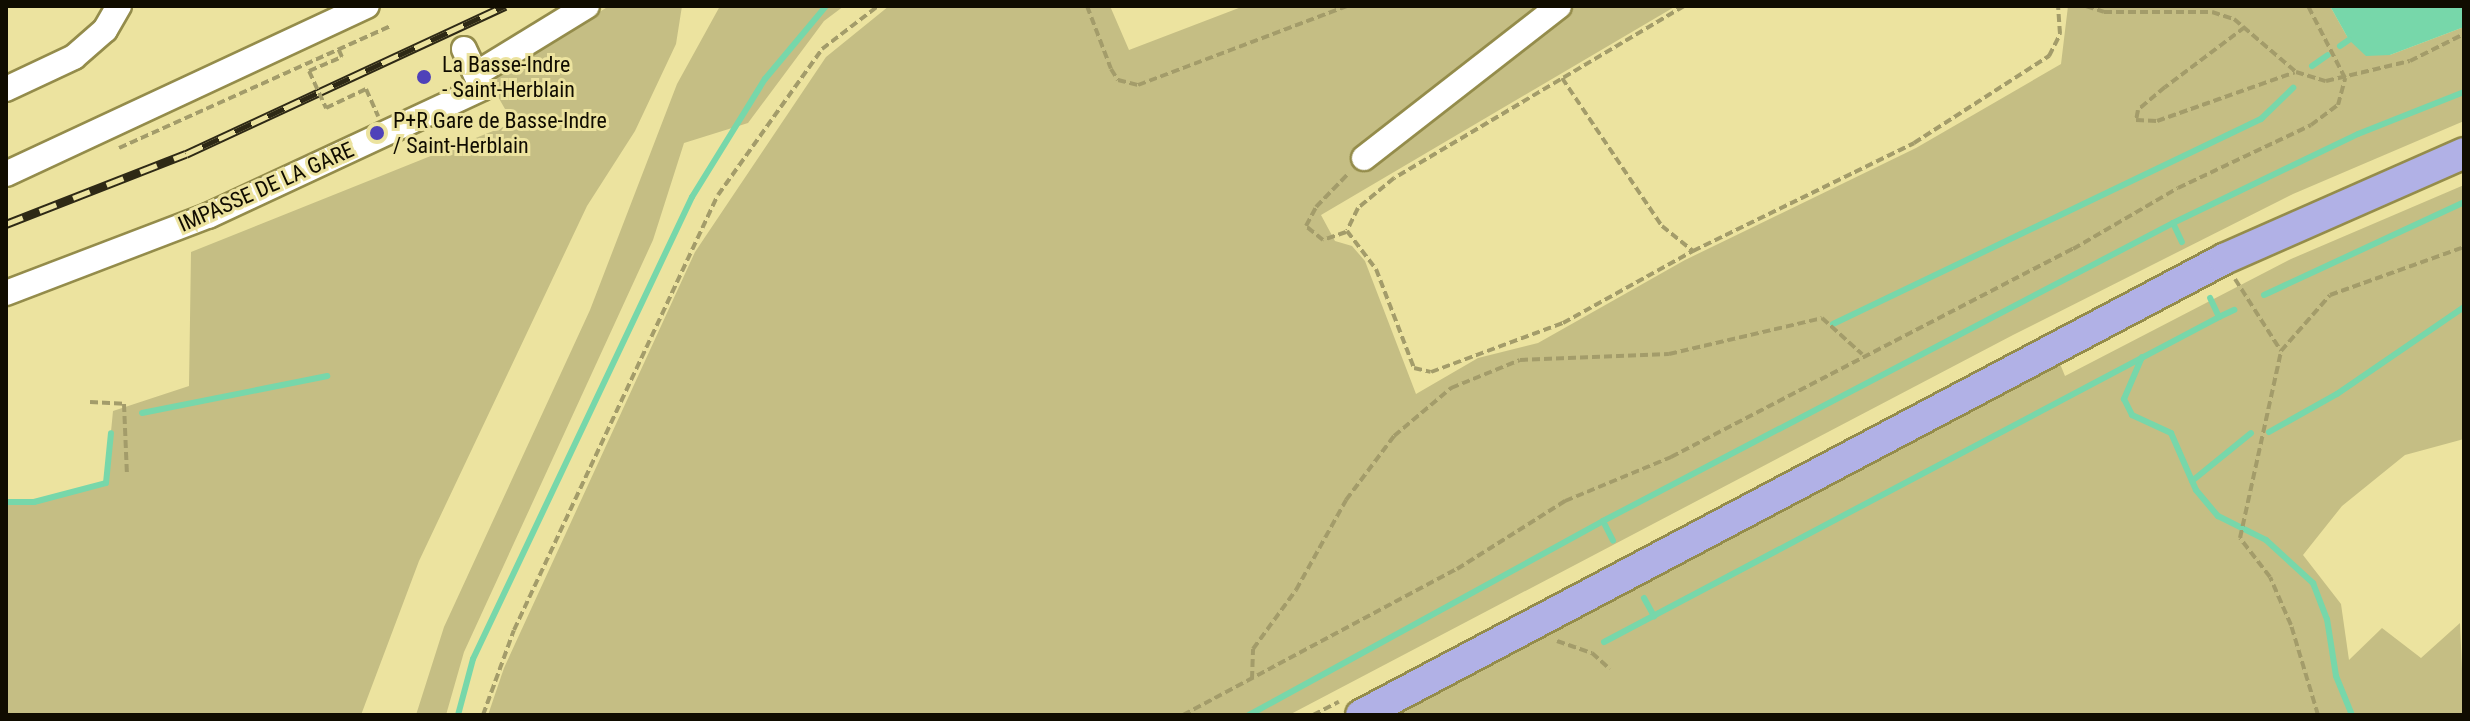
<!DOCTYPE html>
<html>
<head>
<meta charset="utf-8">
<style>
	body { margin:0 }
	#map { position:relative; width:2470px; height:721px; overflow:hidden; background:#ece39f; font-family:"Roboto Condensed",sans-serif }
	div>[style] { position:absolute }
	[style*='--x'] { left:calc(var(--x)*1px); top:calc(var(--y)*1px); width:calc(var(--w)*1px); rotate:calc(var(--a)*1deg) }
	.green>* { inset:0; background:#c5be84 }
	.water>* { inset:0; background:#77d7aa }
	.stream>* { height:6px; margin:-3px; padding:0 3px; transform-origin:3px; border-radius:3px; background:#77d7aa }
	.path>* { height:4px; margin-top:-2px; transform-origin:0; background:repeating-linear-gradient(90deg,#a39c6a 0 8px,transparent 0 12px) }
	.roads { filter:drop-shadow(2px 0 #948c4b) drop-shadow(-2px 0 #948c4b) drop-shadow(0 2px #948c4b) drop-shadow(0 -2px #948c4b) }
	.minor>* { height:24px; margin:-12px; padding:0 12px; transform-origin:12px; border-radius:12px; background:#fff }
	.major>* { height:30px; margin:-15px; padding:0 15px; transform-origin:15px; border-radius:15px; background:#b1b1e6 }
	.rail>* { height:9px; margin-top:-4.5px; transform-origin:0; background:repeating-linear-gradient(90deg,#ece39f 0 18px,#2e2915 0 36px); box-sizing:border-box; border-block:2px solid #2e2915 }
	.path-bridge>* { height:4px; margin-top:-2px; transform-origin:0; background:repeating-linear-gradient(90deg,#a39c6a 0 8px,transparent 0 12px) }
	.dots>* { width:22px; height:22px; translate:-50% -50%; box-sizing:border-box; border:4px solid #ece39f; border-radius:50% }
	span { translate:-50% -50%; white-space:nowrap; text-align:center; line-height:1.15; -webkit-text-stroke:6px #ece39f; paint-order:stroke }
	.poi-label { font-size:22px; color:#100c00 }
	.left { translate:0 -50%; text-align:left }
	.street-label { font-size:22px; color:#100c00 }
	.frame { position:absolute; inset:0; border:8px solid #100c00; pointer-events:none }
</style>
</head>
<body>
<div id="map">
	<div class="green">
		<div style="clip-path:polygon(609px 6px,682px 6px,676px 44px,635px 131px,587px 206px,419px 561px,361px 715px,6px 715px,6px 502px,34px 502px,106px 483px,113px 411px,189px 386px,191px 252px,513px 123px,489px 81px)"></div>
		<div style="clip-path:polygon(720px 6px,844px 6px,824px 21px,748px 123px,684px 143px,653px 240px,464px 652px,446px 715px,416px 715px,444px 627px,590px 310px,677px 84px)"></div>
		<div style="clip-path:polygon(889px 6px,1110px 6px,1129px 50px,1244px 6px,1676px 6px,1321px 215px,1335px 241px,1352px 246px,1365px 261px,1416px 394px,1478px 358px,1538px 343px,1685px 260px,1916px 148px,2061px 64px,2068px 6px,2330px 6px,2349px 40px,2390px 55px,2464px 27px,2464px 121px,2293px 194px,2013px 335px,1289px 715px,488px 715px,504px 668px,695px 252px,826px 57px)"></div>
		<div style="clip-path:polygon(2464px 185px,2464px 439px,2405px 455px,2342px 506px,2303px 555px,2341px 604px,2349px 660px,2382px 628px,2421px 658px,2460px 623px,2464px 715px,1389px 715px,2058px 359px,2065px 376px,2291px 259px)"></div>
	</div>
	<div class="water">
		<div style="clip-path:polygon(2330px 6px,2464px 6px,2464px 27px,2390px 55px,2366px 56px,2349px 40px)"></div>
	</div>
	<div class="stream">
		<div style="--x:2340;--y:46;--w:11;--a:-34"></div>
		<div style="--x:2312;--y:66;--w:19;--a:-35"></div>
		<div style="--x:2173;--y:223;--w:21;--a:65"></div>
		<div style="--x:2264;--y:295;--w:221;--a:-24.9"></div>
		<div style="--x:2219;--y:317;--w:17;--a:-25"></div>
		<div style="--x:1833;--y:324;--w:475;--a:-25.6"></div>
		<div style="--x:2261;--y:119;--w:45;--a:-44.1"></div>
		<div style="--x:2142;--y:357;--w:46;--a:113.2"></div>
		<div style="--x:2124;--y:399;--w:18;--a:63"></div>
		<div style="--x:2132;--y:415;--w:43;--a:24.8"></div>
		<div style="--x:2171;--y:433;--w:62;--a:66.3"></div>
		<div style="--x:2196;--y:490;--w:34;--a:50"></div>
		<div style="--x:2218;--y:516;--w:54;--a:26.6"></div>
		<div style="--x:2266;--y:540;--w:64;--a:42.5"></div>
		<div style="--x:2313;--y:583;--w:39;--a:69"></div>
		<div style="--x:2327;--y:619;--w:58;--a:81"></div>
		<div style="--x:2336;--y:676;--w:42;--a:67.7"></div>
		<div style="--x:142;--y:413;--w:189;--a:-11.3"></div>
		<div style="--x:2269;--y:432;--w:78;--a:-29.2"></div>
		<div style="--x:2337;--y:394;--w:154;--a:-34.4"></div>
		<div style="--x:2192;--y:481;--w:76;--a:-39.1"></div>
		<div style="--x:6;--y:502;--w:28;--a:0"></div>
		<div style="--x:34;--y:502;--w:74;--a:-14.8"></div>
		<div style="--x:106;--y:483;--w:50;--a:-84.3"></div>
		<div style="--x:1603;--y:521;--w:22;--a:63"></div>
		<div style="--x:1644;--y:598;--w:21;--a:61"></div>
		<div style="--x:1604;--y:642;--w:696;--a:-27.85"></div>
		<div style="--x:2219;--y:317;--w:21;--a:-115"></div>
		<div style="--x:458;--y:715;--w:58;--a:-75"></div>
		<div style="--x:473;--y:659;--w:511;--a:-64.64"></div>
		<div style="--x:692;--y:197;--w:139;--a:-58.3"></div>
		<div style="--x:765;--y:79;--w:95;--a:-50.1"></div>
		<div style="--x:1249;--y:715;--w:404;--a:-28.7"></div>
		<div style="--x:1603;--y:521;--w:643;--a:-27.6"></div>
		<div style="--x:2173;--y:223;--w:205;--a:-25.7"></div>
		<div style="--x:2358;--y:134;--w:114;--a:-21.6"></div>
	</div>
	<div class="path">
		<div style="--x:1087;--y:6;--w:67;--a:69.1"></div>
		<div style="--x:1111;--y:69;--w:13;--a:58"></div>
		<div style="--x:1118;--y:80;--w:21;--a:14"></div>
		<div style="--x:1138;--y:85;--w:223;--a:-20.7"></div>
		<div style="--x:1684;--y:6;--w:337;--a:149.3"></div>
		<div style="--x:1394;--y:178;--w:47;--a:140.2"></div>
		<div style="--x:1358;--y:208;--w:25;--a:116"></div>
		<div style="--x:1347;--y:231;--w:48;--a:52.7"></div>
		<div style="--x:1376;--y:269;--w:106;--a:69"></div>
		<div style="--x:1414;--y:368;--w:17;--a:13"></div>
		<div style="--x:1431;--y:372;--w:141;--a:-20.4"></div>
		<div style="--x:1563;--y:323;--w:149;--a:-29"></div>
		<div style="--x:1693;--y:251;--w:246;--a:-26"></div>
		<div style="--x:1914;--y:143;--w:161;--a:-32.8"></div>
		<div style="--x:2049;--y:56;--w:25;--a:-63"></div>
		<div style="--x:2060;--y:34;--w:28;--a:-94"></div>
		<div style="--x:2086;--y:6;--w:19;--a:18"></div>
		<div style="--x:2104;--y:12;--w:108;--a:0"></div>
		<div style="--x:2212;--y:12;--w:23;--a:18"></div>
		<div style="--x:2234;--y:19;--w:82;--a:40.5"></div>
		<div style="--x:2296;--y:72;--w:31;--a:17"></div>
		<div style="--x:2326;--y:81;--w:86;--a:-13.4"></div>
		<div style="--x:2410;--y:61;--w:60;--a:-26.6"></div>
		<div style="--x:2245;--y:27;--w:100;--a:143.1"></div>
		<div style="--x:2165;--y:87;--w:35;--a:140"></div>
		<div style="--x:2138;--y:110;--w:10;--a:101"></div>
		<div style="--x:2136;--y:120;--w:21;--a:3"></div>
		<div style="--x:2157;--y:121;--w:146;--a:-19.5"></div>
		<div style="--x:309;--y:71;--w:36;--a:-23"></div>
		<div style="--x:342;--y:57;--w:10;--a:-114"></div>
		<div style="--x:1562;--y:78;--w:179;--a:56"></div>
		<div style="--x:1662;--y:226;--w:40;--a:39"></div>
		<div style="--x:326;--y:108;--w:44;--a:-25.4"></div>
		<div style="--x:366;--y:89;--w:30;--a:66"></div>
		<div style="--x:119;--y:148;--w:298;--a:-24.2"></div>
		<div style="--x:1346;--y:232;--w:24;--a:161"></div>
		<div style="--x:1323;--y:240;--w:22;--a:-141"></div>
		<div style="--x:1306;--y:226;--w:21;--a:-62"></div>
		<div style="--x:1316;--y:207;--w:46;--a:-45.9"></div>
		<div style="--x:2235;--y:279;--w:85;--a:57.4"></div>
		<div style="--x:90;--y:402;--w:34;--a:3"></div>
		<div style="--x:124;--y:404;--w:71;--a:87.6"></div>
		<div style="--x:1557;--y:641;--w:37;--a:19"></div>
		<div style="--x:1592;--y:653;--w:24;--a:42"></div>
		<div style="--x:1252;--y:679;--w:30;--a:-88"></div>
		<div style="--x:1253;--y:649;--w:73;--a:-53.9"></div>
		<div style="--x:1296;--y:590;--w:103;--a:-60.9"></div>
		<div style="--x:1346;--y:500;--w:80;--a:-53.1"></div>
		<div style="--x:1394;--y:436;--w:75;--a:-40.1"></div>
		<div style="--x:1451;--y:388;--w:74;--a:-22.1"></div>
		<div style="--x:1520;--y:360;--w:149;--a:-2.3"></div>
		<div style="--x:1669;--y:354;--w:157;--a:-13.2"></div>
		<div style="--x:1822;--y:318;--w:54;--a:42"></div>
		<div style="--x:483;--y:715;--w:90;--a:-70"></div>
		<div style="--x:514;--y:630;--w:480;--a:-64.9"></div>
		<div style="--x:718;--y:195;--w:179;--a:-54.5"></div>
		<div style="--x:822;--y:49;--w:71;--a:-37.5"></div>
		<div style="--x:1183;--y:715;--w:310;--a:-28.1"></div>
		<div style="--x:1457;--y:569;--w:128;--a:-32.2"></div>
		<div style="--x:1565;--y:501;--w:115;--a:-22.5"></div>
		<div style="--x:1671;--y:457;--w:453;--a:-27.4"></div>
		<div style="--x:2073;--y:249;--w:121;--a:-30.2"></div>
		<div style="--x:2178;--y:188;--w:147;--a:-25.3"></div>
		<div style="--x:2311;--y:125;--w:34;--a:-37"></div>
		<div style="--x:2338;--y:105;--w:28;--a:-75"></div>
		<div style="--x:2345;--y:78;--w:81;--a:-117.2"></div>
		<div style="--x:1313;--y:715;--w:29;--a:-27"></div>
		<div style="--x:2318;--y:715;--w:94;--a:-106.7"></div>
		<div style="--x:2291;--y:625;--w:52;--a:-113.6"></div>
		<div style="--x:2270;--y:577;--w:49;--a:-127.6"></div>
		<div style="--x:2240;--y:538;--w:191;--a:-77.6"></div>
		<div style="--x:2281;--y:351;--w:74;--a:-48.8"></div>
		<div style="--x:2330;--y:295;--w:142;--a:-19.7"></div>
	</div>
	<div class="roads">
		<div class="minor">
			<div style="--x:476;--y:74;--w:130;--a:-31.5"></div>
			<div style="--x:6;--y:89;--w:75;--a:-25.2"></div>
			<div style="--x:74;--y:57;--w:41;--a:-41.1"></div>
			<div style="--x:105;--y:30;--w:28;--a:-60"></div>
			<div style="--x:1364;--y:158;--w:247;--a:-37.9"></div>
			<div style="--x:6;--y:174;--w:398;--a:-25"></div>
			<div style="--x:6;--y:293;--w:216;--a:-20.9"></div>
			<div style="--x:208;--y:216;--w:302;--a:-25"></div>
			<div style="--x:482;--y:88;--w:43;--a:-114.8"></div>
		</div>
		<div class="major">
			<div style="--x:1361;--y:715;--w:976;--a:-27.85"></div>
			<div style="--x:2224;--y:259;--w:262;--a:-23.8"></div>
		</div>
	</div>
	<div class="rail">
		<div style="--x:6;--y:224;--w:193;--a:-21.3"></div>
		<div style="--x:186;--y:154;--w:352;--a:-24.9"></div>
	</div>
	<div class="path-bridge">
		<div style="--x:309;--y:71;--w:41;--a:65.3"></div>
	</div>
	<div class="dots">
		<div style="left:424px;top:77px;background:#4f42b9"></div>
		<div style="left:377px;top:133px;background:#4f42b9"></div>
	</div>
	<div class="poi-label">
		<span class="left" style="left:442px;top:77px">La Basse-Indre<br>- Saint-Herblain</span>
		<span class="left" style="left:393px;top:133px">P+R Gare de Basse-Indre<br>/ Saint-Herblain</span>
	</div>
	<div class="street-label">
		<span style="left:266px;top:187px;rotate:-24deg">IMPASSE DE LA GARE</span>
	</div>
	<div class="frame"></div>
</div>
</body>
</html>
